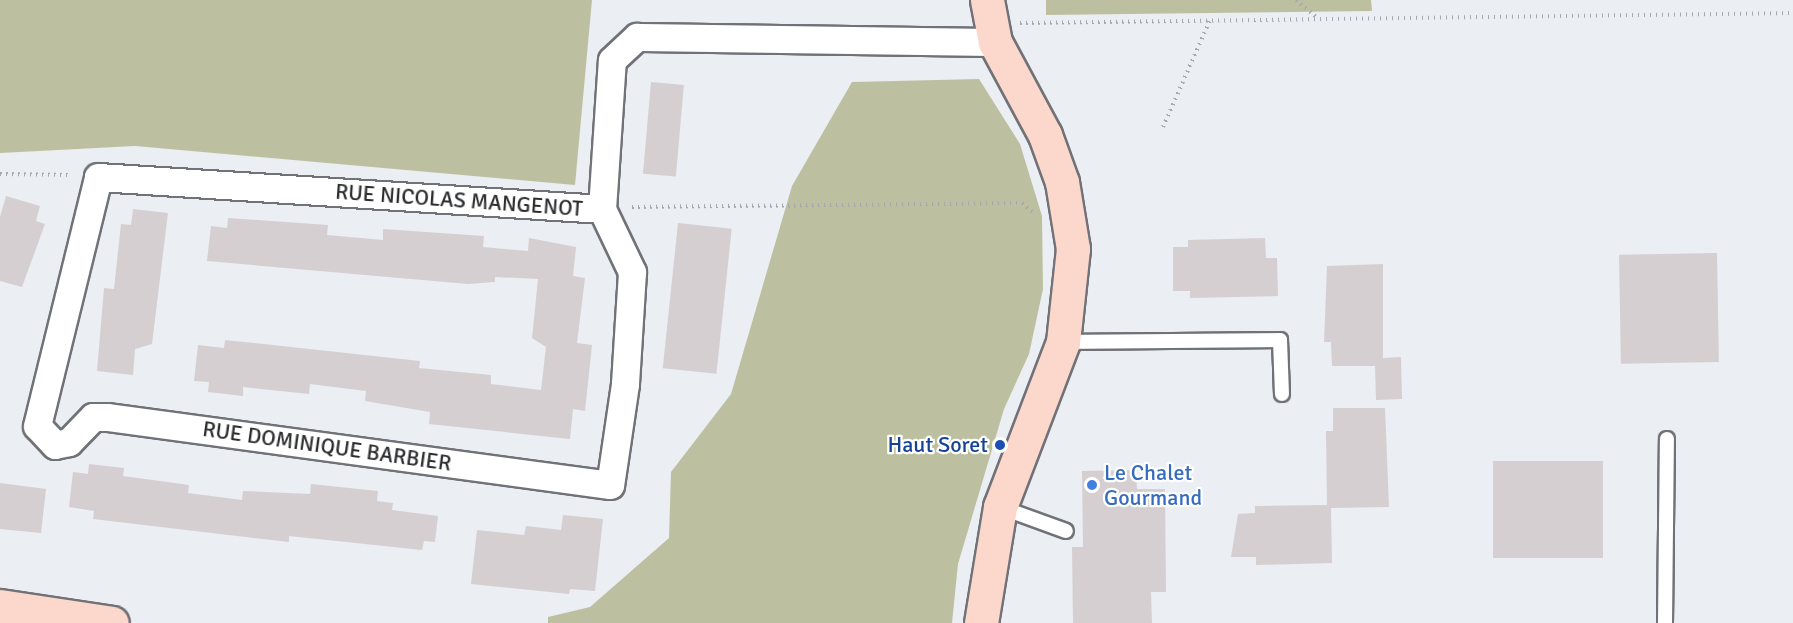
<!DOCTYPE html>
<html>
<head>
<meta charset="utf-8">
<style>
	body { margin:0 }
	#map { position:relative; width:1793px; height:623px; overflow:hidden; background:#ebeef2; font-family:Signika,sans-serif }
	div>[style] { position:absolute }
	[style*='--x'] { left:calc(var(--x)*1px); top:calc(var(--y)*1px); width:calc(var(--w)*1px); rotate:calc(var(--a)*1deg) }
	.green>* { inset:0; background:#bdc0a0 }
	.building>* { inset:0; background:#d5cfd2; transform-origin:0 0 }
	.path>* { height:4px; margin-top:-2px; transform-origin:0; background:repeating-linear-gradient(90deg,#a6a8ac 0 1.5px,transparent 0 6px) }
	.roads { filter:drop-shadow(2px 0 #707277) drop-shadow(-2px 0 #707277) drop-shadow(0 2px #707277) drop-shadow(0 -2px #707277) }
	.lane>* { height:14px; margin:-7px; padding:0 7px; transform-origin:7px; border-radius:7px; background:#fff }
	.street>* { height:27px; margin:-13.5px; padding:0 13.5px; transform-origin:13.5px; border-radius:13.5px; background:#fff }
	.secondary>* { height:33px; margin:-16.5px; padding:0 16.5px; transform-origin:16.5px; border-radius:16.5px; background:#fcd7cb }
	.dots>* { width:16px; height:16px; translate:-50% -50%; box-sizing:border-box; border:3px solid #fff; border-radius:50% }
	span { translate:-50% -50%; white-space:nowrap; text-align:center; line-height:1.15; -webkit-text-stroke:4.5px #fff; paint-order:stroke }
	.street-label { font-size:22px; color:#2c2d2f }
	.transit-label { font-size:22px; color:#164399 }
	.right { translate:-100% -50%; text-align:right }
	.shop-label { font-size:22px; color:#366cbe }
	.left { translate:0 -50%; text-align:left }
</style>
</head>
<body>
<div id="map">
	<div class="green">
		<div style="clip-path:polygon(0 0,592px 0,575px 185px,135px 146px,0 153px)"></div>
		<div style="clip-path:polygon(1046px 0,1371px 0,1372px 11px,1046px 15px)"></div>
		<div style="clip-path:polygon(979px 79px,1020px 144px,1042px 216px,1043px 289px,1029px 354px,1004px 409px,958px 564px,952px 623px,548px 623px,548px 617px,590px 607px,669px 538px,671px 472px,731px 394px,792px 186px,852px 82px)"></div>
	</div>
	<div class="building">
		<div style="left:651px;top:82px;width:33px;height:92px;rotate:5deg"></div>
		<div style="clip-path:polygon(6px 196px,40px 206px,36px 221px,45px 224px,22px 287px,0 281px,0 217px)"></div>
		<div style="clip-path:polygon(133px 209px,168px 213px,152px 344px,135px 349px,133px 375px,97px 371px,104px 288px,114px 289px,121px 224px,131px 225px)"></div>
		<div style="clip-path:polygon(228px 218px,328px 225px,327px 235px,383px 240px,383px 229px,484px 236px,483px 247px,528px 251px,529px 238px,576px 247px,573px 276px,585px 278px,577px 343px,592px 345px,585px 411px,573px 409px,570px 439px,429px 424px,430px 412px,365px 401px,366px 391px,310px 384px,309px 394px,243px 387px,243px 396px,208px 392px,209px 382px,194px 381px,198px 345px,224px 348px,225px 340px,420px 361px,419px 368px,491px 375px,491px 384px,541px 390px,546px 347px,532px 338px,538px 279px,495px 277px,495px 282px,468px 284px,207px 261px,211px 226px,227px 228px)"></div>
		<div style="left:678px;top:223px;width:54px;height:146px;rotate:6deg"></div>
		<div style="clip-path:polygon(1265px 238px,1266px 258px,1277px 258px,1278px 296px,1190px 298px,1190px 291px,1173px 291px,1173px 247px,1188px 247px,1188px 240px)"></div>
		<div style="left:1717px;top:253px;width:109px;height:98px;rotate:89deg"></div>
		<div style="clip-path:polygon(1383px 264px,1383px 358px,1401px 357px,1402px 399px,1376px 400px,1375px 366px,1332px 366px,1331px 342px,1324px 342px,1327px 266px)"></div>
		<div style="clip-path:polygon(1333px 408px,1385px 408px,1389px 507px,1331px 508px,1332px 563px,1256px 565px,1256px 557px,1231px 557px,1238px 514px,1255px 513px,1255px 506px,1327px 505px,1326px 431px,1333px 431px)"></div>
		<div style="left:1493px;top:461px;width:110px;height:97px"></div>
		<div style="clip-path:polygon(89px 464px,124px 468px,123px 476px,189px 485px,188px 493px,242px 500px,243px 491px,310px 494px,311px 484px,378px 491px,377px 501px,393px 503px,392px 510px,438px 516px,435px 542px,424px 541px,422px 550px,289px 536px,289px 542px,93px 519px,94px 511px,69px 507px,73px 472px,88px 474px)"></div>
		<div style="clip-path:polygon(1136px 470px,1137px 489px,1165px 489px,1166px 592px,1151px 592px,1152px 623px,1073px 623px,1072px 547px,1083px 547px,1082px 471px)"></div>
		<div style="clip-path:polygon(0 483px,46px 489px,41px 533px,0 529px)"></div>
		<div style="clip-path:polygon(563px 515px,603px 519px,595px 591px,570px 589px,569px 594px,471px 584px,477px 530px,524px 535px,526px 526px,561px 530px)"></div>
	</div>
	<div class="path">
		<div style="--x:1296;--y:0;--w:30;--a:40"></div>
		<div style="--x:1020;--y:23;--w:773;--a:-0.74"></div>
		<div style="--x:1163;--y:127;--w:117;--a:-66.3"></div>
		<div style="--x:0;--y:174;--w:71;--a:0.8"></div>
		<div style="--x:632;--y:207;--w:390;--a:-0.6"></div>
		<div style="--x:1022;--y:203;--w:18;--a:41"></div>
	</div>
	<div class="roads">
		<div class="lane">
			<div style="--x:1063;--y:342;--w:217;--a:-0.5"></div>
			<div style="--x:1280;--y:340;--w:54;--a:87.9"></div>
			<div style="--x:1000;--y:507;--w:70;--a:20"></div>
			<div style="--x:1665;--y:623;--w:184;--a:-89.4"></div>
		</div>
		<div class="street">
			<div style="--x:602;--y:209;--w:70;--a:64.5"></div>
			<div style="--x:632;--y:272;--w:112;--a:93.6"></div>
			<div style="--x:625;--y:384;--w:102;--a:98.4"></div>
			<div style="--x:610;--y:485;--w:508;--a:-172.3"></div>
			<div style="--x:107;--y:417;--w:14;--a:180"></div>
			<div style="--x:93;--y:417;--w:35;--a:134"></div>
			<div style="--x:69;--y:442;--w:14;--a:168"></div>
			<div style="--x:55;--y:445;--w:26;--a:-133"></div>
			<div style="--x:37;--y:426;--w:256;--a:-76.2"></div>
			<div style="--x:98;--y:177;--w:505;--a:3.63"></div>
			<div style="--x:602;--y:209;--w:149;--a:-86.2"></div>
			<div style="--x:612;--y:60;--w:34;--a:-43"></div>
			<div style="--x:637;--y:37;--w:358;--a:0.8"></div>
		</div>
		<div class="secondary">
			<div style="--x:0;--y:606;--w:113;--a:8.6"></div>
			<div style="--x:981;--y:623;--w:118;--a:-80.7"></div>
			<div style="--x:1000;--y:507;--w:177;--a:-69.1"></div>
			<div style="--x:1063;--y:342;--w:94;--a:-83.9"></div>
			<div style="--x:1073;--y:249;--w:68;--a:-99.3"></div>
			<div style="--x:1062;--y:182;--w:50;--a:-109.9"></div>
			<div style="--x:1045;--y:135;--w:106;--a:-118.3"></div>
			<div style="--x:995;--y:42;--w:43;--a:-100.8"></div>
		</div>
	</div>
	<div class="dots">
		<div style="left:1000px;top:445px;background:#1a4fb4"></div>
		<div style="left:1092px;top:485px;background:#3f7fe0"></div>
	</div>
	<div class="street-label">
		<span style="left:459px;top:200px;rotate:4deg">RUE NICOLAS MANGENOT</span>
		<span style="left:327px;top:446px;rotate:8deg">RUE DOMINIQUE BARBIER</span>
	</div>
	<div class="transit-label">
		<span class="right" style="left:988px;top:445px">Haut Soret</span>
	</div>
	<div class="shop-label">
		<span class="left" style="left:1104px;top:485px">Le Chalet<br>Gourmand</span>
	</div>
</div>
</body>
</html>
